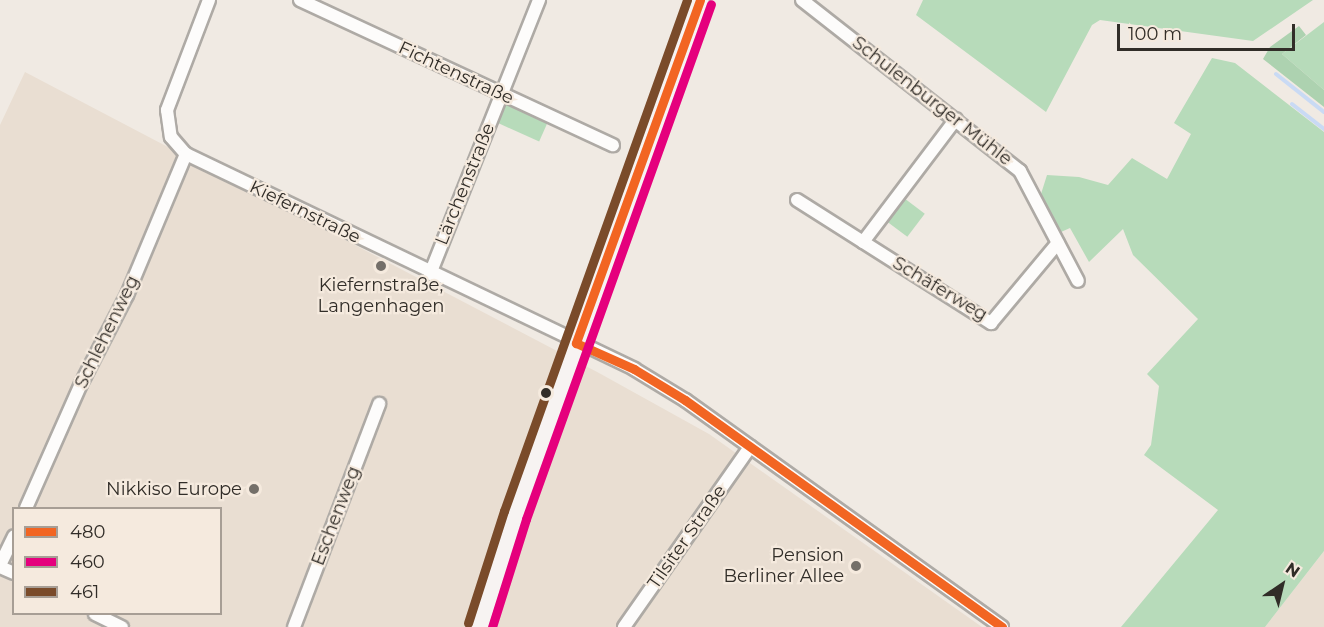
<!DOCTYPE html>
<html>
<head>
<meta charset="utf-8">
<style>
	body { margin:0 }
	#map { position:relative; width:1324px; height:627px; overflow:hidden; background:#f0eae3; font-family:Montserrat,sans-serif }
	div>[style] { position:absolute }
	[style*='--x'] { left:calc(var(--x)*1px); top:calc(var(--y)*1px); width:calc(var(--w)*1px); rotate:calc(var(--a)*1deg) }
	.built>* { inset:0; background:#e9ded2 }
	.green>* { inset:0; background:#b7dbba; transform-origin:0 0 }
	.forest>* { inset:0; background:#add2b0 }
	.stream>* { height:4px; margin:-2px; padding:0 2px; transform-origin:2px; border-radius:2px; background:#c9daf4 }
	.roads { filter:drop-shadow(2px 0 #aeaaa5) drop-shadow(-2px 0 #aeaaa5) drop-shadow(0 2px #aeaaa5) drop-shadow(0 -2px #aeaaa5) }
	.minor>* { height:12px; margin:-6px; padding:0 6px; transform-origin:6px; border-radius:6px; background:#fdfcfb }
	.secondary>* { height:18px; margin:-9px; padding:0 9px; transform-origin:9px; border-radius:9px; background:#f7f3f2 }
	.bus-1>* { height:9px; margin:-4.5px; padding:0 4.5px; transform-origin:4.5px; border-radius:4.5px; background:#f26522 }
	.bus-2>* { height:9px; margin:-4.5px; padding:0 4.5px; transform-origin:4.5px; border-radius:4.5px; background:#e5007d }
	.bus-3>* { height:9px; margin:-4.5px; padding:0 4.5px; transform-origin:4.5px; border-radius:4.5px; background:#7a4b2a }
	.dots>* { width:16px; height:16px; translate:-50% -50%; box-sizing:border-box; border:3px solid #f5eade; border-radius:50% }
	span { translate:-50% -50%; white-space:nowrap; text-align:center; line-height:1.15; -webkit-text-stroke:4.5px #f5eade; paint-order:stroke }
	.street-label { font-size:18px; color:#312d28 }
	.poi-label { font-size:18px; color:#312d28 }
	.right { translate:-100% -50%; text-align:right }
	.legend { position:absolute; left:12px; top:507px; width:210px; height:108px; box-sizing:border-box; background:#f5eade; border:2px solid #a79e95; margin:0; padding:8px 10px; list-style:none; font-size:18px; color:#312d28 }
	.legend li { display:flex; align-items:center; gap:12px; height:30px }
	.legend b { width:30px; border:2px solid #a79e95 }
	.north { position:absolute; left:1252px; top:555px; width:60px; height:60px; -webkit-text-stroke:4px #f5eade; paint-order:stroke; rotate:35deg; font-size:16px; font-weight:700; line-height:24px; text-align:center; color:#312d28 }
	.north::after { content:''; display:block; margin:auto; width:21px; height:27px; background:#312d28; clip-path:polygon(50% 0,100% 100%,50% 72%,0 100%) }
	.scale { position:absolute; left:1117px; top:24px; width:178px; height:27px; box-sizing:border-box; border:3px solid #312d28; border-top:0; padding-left:8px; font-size:18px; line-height:21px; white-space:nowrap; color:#312d28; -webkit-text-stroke:4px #f5eade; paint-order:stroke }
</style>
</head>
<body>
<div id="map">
	<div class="built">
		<div style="clip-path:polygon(evenodd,25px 72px,599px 373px,709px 434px,982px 627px,0 627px,0 125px,25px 72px,14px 508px,220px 508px,220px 614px,14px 614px,14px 508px)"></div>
		<div style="clip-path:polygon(1324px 551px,1324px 627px,1265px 627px)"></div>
	</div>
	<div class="green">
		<div style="clip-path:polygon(923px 0,1313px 0,1253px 41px,1100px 20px,1092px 25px,1046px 112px,916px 15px)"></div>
		<div style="clip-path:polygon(1324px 22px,1324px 90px,1282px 54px)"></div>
		<div style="clip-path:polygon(1212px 58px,1235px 63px,1324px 132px,1324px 551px,1265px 627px,1121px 627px,1218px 510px,1144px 455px,1151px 445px,1159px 386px,1147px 374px,1198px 319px,1133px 255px,1123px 229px,1089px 262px,1070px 228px,1061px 232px,1041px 194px,1047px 175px,1079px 177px,1108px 185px,1132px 158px,1167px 179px,1191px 134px,1174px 123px)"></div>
		<div style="left:507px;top:103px;width:45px;height:22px;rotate:24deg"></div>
		<div style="left:904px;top:198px;width:26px;height:29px;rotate:37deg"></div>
	</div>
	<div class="forest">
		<div style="clip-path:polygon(1299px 26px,1306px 35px,1282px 54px,1324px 90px,1324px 107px,1263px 59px,1270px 47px)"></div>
	</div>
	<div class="stream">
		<div style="--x:1276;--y:74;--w:61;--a:38.4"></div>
		<div style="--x:1292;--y:104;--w:41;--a:38"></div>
	</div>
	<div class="roads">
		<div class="minor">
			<div style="--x:209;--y:0;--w:118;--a:110.9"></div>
			<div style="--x:167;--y:110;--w:27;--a:82"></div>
			<div style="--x:171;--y:137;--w:23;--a:49"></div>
			<div style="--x:186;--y:154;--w:497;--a:25.6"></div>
			<div style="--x:634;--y:369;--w:60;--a:31.3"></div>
			<div style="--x:685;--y:400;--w:390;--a:35.6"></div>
			<div style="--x:300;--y:0;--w:345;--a:24.9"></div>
			<div style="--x:802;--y:0;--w:277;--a:38.1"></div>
			<div style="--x:1020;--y:171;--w:124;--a:62.2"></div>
			<div style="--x:797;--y:200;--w:230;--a:32.4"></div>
			<div style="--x:991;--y:323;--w:104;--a:-50.1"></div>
			<div style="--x:863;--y:242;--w:154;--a:-52.9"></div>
			<div style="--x:430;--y:274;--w:295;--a:-68.3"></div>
			<div style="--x:26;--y:508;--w:136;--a:-66.1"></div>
			<div style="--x:81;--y:384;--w:100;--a:-62.7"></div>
			<div style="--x:127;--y:295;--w:153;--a:-67.3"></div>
			<div style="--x:0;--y:565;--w:32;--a:-64"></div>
			<div style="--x:0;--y:567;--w:15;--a:23"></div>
			<div style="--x:95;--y:614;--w:30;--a:26"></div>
			<div style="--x:294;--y:627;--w:239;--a:-69.1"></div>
			<div style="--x:624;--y:627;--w:220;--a:-55"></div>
		</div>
		<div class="secondary">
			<div style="--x:479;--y:627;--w:118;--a:-72.2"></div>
			<div style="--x:515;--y:515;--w:547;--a:-70.24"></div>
		</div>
	</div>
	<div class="bus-1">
		<div style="--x:700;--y:0;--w:365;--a:109.9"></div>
		<div style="--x:576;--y:343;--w:64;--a:24.1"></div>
		<div style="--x:634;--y:369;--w:60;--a:31.3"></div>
		<div style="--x:685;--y:400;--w:390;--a:35.6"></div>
	</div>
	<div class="bus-2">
		<div style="--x:492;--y:627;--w:113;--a:-72.5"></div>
		<div style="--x:526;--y:519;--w:547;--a:-70.24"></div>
	</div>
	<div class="bus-3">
		<div style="--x:468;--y:623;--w:118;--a:-72.2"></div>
		<div style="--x:504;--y:511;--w:543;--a:-70.3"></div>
	</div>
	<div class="dots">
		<div style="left:381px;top:266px;background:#746f69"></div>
		<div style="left:546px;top:393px;background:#312d28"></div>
		<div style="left:254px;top:489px;background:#746f69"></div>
		<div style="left:856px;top:566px;background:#746f69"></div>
	</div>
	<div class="street-label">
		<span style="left:456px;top:73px;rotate:25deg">Fichtenstraße</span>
		<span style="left:932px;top:101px;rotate:38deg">Schulenburger Mühle</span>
		<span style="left:465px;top:184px;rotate:-68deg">Lärchenstraße</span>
		<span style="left:305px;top:212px;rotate:26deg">Kiefernstraße</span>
		<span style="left:940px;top:289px;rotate:31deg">Schäferweg</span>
		<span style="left:107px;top:332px;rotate:-64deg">Schlehenweg</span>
		<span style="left:336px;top:516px;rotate:-69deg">Eschenweg</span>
		<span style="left:687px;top:537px;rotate:-55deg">Tilsiter Straße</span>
	</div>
	<div class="poi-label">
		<span style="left:381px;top:296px">Kiefernstraße,<br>Langenhagen</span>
		<span class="right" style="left:242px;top:489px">Nikkiso Europe</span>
		<span class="right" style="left:844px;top:566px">Pension<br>Berliner Allee</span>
	</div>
	<ul class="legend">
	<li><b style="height:8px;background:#f26522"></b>480</li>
	<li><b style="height:8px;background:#e5007d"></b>460</li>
	<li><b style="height:8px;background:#7a4b2a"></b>461</li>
	</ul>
	<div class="north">N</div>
	<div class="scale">100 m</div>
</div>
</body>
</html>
